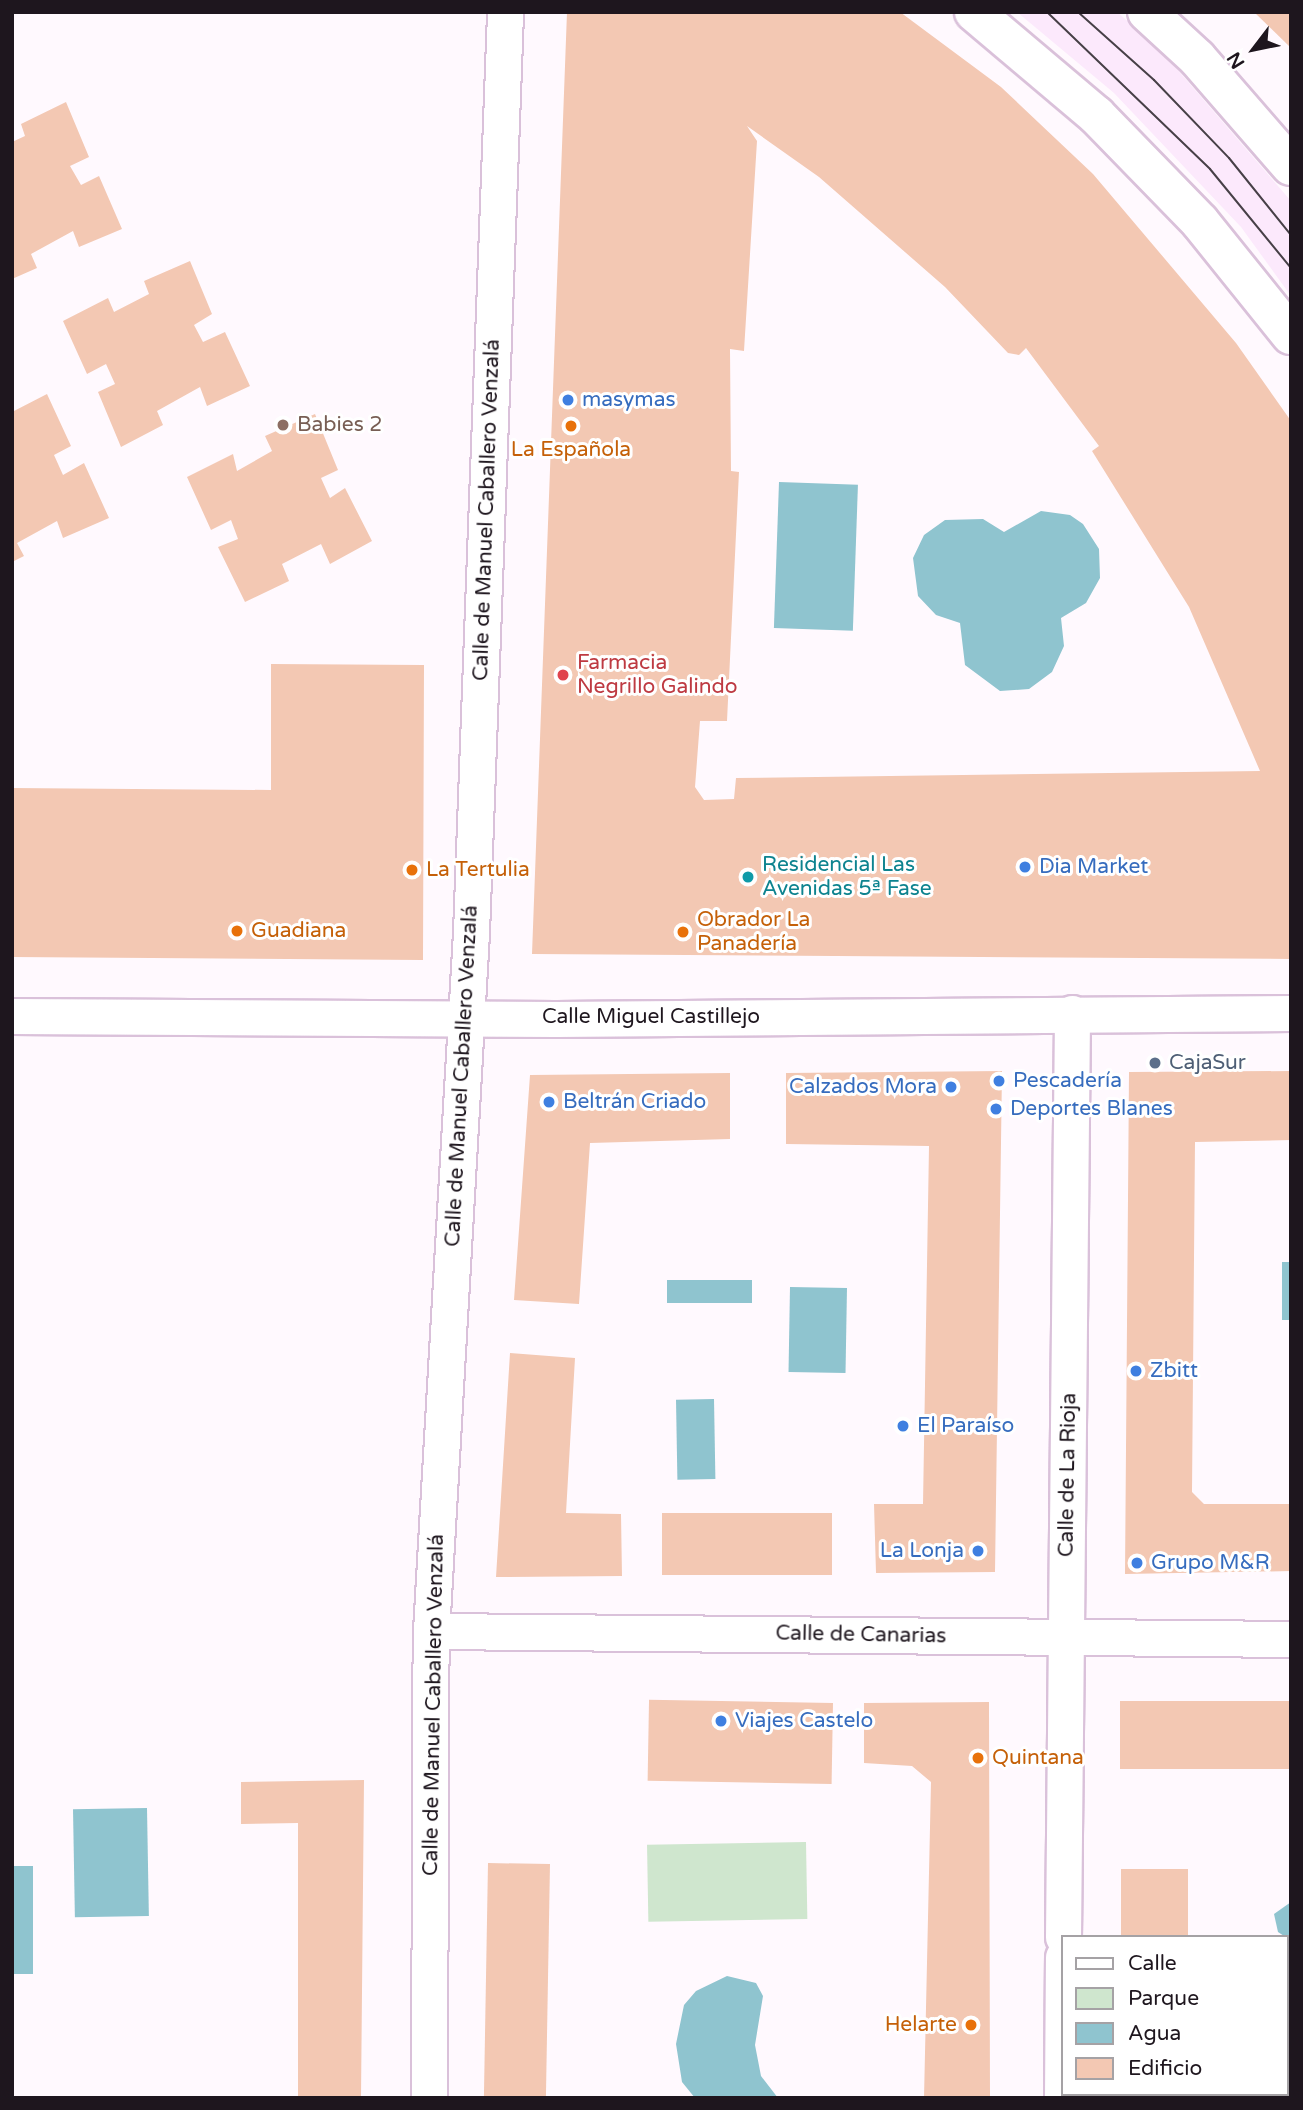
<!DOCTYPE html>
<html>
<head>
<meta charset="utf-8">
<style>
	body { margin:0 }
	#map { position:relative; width:1303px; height:2110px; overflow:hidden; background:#fff9fe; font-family:"Varela Round",sans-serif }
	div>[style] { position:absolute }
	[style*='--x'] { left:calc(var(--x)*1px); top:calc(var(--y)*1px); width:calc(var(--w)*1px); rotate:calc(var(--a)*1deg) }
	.built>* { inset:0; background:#fce9fc }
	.green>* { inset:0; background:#cfe6ce; transform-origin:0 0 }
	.water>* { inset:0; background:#8fc4cf; transform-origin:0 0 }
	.building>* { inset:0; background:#f3c8b3; transform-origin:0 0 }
	.roads { filter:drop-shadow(2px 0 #dac1da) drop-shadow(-2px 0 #dac1da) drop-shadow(0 2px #dac1da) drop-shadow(0 -2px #dac1da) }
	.street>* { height:35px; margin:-17.5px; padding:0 17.5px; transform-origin:17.5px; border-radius:17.5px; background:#fff }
	.highway>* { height:38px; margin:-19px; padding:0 19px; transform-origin:19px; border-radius:19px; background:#fff }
	.tram>* { height:2px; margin:-1px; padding:0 1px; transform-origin:1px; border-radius:1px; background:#474047 }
	.dots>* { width:19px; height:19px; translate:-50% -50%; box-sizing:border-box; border:4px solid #fff; border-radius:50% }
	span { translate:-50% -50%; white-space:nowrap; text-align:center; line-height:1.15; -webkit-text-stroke:6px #fff; paint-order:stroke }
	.shop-label { font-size:21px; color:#366cbe }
	.left { translate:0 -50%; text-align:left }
	.right { translate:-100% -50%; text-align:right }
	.education-label { font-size:21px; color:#785e54 }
	.food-label { font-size:21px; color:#c56008 }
	.street-label { font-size:21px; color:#1e161e }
	.health-label { font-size:21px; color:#be3a42 }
	.culture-label { font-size:21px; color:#0d838f }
	.service-label { font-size:21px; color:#4e5e75 }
	.frame { position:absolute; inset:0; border:14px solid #1e161e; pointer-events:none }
	.legend { position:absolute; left:1061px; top:1935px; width:228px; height:161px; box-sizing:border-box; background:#fff; border:2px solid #a5a2a5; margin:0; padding:9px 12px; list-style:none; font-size:21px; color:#1e161e }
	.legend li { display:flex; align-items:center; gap:14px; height:35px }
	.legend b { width:35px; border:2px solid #a5a2a5 }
	.north { position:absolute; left:1219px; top:14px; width:70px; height:70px; -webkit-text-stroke:5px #fff; paint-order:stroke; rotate:238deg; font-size:19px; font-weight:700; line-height:28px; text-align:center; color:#1e161e }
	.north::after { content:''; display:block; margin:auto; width:24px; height:32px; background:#1e161e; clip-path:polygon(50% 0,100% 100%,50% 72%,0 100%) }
</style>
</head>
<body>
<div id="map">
	<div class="built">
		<div style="clip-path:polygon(1017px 12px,1117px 12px,1158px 47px,1291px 201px,1291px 296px,1241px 227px,1114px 93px)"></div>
	</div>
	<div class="green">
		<div style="left:806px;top:1842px;width:77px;height:159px;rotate:89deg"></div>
	</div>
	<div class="water">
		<div style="left:779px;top:482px;width:79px;height:146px;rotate:2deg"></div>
		<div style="clip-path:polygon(1041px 511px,1070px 515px,1083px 524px,1099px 549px,1100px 578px,1086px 603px,1061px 618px,1064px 646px,1052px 672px,1029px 689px,1000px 691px,965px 665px,960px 623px,936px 615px,918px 596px,913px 558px,924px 535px,945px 520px,983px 519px,1004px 532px)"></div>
		<div style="left:1282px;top:1262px;width:9px;height:58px"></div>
		<div style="left:752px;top:1280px;width:23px;height:85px;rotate:90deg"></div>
		<div style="left:790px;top:1287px;width:57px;height:85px;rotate:1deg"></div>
		<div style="left:714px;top:1399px;width:80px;height:38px;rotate:89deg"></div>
		<div style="left:147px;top:1808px;width:108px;height:74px;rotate:89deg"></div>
		<div style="left:12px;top:1866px;width:21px;height:108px"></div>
		<div style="clip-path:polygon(1291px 1902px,1291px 1938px,1287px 1938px,1278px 1932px,1274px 1914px)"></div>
		<div style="clip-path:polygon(727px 1976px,756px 1983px,763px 1996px,755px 2045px,761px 2076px,778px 2098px,695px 2098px,682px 2082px,676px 2044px,684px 2005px,696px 1991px)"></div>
	</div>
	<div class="building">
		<div style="clip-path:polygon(evenodd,567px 12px,900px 12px,1001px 87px,1093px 174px,1236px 343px,1291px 421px,1291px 959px,532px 954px,567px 12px,747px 126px,819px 177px,945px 287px,1008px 353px,1019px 355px,1026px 348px,1099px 446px,1092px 451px,1189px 607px,1260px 771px,736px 778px,734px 799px,704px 800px,695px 787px,700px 721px,727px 721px,739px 472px,731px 471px,730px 349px,744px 351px,757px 141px,747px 126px)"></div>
		<div style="clip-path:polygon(1254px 12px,1291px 12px,1291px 48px)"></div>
		<div style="clip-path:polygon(66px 102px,89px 157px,70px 166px,81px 185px,99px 176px,122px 229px,79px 247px,73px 231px,31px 254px,37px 268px,12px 279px,12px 142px,25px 136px,21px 124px)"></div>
		<div style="clip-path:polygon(190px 261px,212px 314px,194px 325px,203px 342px,225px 332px,250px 386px,207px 406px,200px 387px,157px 411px,163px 425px,121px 447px,98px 392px,115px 384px,106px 364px,87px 374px,63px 321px,108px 298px,114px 312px,149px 294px,144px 281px)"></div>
		<div style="clip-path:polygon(47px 394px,71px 446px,54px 455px,63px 475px,84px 463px,109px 518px,63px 538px,57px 521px,17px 543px,24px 556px,12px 562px,12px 412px)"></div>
		<div style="clip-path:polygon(315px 414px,338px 470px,321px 478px,330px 498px,345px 488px,372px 541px,330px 564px,321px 544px,282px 564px,289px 581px,245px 602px,218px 547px,238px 539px,231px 520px,211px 530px,187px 477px,233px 454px,237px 471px,272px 451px,265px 436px)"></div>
		<div style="clip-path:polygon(271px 664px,424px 665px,423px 960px,12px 957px,12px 788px,271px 790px)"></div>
		<div style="clip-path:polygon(1002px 1071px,995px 1572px,876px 1573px,874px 1504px,923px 1504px,929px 1146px,786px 1144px,786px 1073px)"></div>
		<div style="clip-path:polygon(1291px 1071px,1291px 1140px,1195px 1142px,1192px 1492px,1204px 1504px,1291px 1504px,1291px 1571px,1125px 1574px,1129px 1072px)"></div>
		<div style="clip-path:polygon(730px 1073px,730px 1139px,590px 1143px,579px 1304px,514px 1300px,530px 1075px)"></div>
		<div style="clip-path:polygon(510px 1353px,575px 1358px,566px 1513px,621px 1514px,622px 1576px,496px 1577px)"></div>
		<div style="left:662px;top:1513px;width:170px;height:62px"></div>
		<div style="left:1291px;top:1701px;width:68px;height:171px;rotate:90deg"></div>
		<div style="clip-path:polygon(989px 1702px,990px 2098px,924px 2098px,931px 1782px,912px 1766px,864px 1763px,864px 1703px)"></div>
		<div style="left:833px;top:1703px;width:81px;height:184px;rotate:91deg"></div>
		<div style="clip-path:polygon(364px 1780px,361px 2098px,298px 2098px,298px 1823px,241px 1824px,241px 1782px)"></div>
		<div style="left:488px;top:1863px;width:62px;height:235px;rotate:1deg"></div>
		<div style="left:1121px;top:1869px;width:67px;height:68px"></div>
		<div style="left:1118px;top:2094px;width:74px;height:4px"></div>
	</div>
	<div class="roads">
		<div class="street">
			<div style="--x:12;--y:1016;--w:544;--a:0.32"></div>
			<div style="--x:556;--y:1019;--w:735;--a:-0.47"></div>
			<div style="--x:431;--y:1631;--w:860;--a:0.53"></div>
			<div style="--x:1063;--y:1937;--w:924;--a:-89.44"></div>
			<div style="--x:429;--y:2098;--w:467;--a:-89.8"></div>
			<div style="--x:431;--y:1631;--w:700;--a:-86.72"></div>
			<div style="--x:471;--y:932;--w:921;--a:-87.88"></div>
			<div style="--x:1062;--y:2098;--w:141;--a:-89.6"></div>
		</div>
		<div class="highway">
			<div style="--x:974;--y:12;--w:160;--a:40.2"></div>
			<div style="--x:1096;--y:115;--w:149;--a:45.8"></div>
			<div style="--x:1200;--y:222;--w:145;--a:51.2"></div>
			<div style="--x:1147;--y:12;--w:68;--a:42.6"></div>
			<div style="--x:1197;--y:58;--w:143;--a:49"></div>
		</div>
	</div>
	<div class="tram">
		<div style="--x:1047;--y:12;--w:226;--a:43.9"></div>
		<div style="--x:1210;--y:169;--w:128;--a:50.7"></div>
		<div style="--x:1078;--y:12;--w:102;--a:41.8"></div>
		<div style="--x:1154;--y:80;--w:108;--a:46.1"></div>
		<div style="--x:1229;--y:158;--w:99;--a:51.2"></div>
	</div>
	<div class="dots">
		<div style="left:568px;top:400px;background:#3f7fe0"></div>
		<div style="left:283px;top:425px;background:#8d6e63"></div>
		<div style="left:571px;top:426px;background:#e8710a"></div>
		<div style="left:563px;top:675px;background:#e0444e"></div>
		<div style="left:1025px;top:867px;background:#3f7fe0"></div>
		<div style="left:412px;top:870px;background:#e8710a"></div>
		<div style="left:748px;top:877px;background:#0f9aa8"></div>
		<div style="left:237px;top:931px;background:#e8710a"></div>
		<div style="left:683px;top:932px;background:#e8710a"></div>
		<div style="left:1155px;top:1063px;background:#5c6f8a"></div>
		<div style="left:999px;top:1081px;background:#3f7fe0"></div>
		<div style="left:951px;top:1087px;background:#3f7fe0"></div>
		<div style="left:549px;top:1102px;background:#3f7fe0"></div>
		<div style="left:996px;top:1109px;background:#3f7fe0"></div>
		<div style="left:1136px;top:1371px;background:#3f7fe0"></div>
		<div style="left:903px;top:1426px;background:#3f7fe0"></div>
		<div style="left:978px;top:1551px;background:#3f7fe0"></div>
		<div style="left:1137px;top:1563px;background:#3f7fe0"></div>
		<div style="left:721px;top:1721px;background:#3f7fe0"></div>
		<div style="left:978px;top:1758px;background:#e8710a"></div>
		<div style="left:971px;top:2025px;background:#e8710a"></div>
	</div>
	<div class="shop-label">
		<span class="left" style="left:582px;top:400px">masymas</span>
		<span class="left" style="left:1039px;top:867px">Dia Market</span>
		<span class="left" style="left:1013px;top:1081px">Pescadería</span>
		<span class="right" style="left:937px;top:1087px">Calzados Mora</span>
		<span class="left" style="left:563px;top:1102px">Beltrán Criado</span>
		<span class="left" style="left:1010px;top:1109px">Deportes Blanes</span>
		<span class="left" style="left:1150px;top:1371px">Zbitt</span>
		<span class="left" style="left:917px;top:1426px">El Paraíso</span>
		<span class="right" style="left:964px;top:1551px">La Lonja</span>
		<span class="left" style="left:1151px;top:1563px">Grupo M&amp;R</span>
		<span class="left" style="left:735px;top:1721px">Viajes Castelo</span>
	</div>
	<div class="education-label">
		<span class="left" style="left:297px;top:425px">Babies 2</span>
	</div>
	<div class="food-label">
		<span style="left:571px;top:450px">La Española</span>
		<span class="left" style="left:426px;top:870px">La Tertulia</span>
		<span class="left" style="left:697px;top:932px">Obrador La<br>Panadería</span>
		<span class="left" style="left:251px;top:931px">Guadiana</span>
		<span class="left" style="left:992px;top:1758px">Quintana</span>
		<span class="right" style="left:957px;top:2025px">Helarte</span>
	</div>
	<div class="street-label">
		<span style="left:487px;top:510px;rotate:-88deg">Calle de Manuel Caballero Venzalá</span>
		<span style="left:651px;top:1017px">Calle Miguel Castillejo</span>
		<span style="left:462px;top:1076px;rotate:-87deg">Calle de Manuel Caballero Venzalá</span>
		<span style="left:1068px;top:1475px;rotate:-89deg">Calle de La Rioja</span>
		<span style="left:861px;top:1635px;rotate:1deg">Calle de Canarias</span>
		<span style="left:434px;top:1705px;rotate:-89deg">Calle de Manuel Caballero Venzalá</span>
	</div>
	<div class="health-label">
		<span class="left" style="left:577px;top:675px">Farmacia<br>Negrillo Galindo</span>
	</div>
	<div class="culture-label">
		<span class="left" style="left:762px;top:877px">Residencial Las<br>Avenidas 5ª Fase</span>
	</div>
	<div class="service-label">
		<span class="left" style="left:1169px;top:1063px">CajaSur</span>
	</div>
	<div class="frame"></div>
	<ul class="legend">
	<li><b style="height:9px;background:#fff"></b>Calle</li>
	<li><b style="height:19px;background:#cfe6ce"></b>Parque</li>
	<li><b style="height:19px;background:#8fc4cf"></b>Agua</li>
	<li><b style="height:19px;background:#f3c8b3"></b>Edificio</li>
	</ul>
	<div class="north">N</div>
</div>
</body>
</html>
